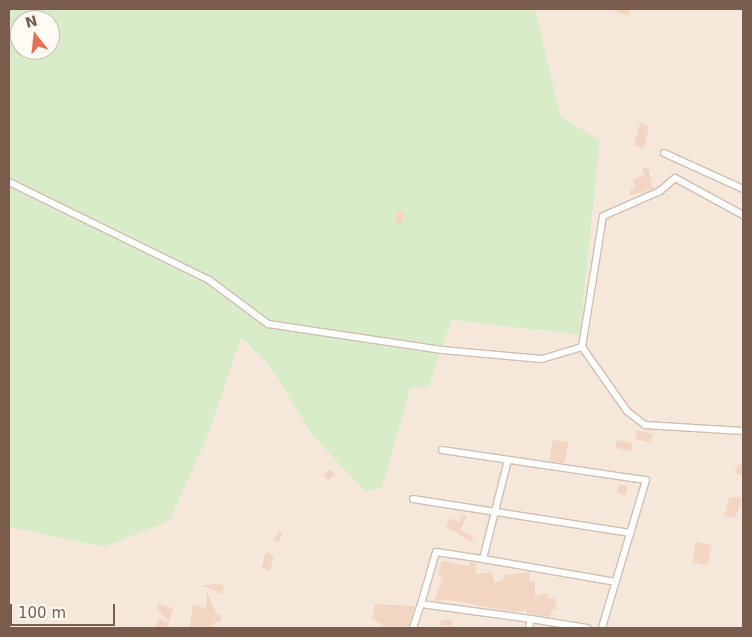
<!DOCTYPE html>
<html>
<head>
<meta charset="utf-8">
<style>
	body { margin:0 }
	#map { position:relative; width:752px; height:637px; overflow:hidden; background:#fdf6ec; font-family:"DejaVu Sans",sans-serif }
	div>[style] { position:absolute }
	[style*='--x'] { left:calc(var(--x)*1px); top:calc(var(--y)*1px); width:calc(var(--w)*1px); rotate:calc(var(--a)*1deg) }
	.residential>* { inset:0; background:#f5e8da }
	.green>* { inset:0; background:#d8ecc9 }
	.building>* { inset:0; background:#f3d5c3; transform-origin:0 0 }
	.roads { filter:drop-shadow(1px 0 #d1beb0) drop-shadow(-1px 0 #d1beb0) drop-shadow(0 1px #d1beb0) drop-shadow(0 -1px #d1beb0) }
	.street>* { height:6px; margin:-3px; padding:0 3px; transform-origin:3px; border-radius:3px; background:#fff }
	span { translate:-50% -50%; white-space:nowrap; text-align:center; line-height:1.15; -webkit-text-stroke:4px #fffaf3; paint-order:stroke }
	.frame { position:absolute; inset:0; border:10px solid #7a5c4d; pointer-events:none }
	.north { position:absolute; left:10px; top:10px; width:50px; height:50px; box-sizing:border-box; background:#fffaf3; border:1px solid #cabbb1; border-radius:50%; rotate:344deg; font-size:14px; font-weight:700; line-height:20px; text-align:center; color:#7a5c4d }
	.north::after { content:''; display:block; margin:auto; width:18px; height:22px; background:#e76f51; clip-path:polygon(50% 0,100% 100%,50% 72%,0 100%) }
	.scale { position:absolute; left:10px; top:604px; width:105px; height:22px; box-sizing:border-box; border:2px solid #7a5c4d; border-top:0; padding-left:6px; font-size:15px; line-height:18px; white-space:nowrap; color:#7a5c4d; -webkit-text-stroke:4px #fffaf3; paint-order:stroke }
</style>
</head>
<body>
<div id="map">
	<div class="residential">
		<div style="clip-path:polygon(535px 9px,743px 9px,743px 628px,9px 628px,9px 527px,103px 547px,208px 435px,240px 338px,270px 366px,311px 433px,410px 389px,429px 386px,452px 320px,580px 335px,600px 141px,561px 117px)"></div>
	</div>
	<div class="green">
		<div style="clip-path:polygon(evenodd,9px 9px,535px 9px,561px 117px,600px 140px,580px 335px,452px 320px,429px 386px,410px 389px,382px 487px,365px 492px,311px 433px,270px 366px,241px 338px,208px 435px,169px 521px,103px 547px,9px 527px,9px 9px,20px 20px,50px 20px,50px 50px,20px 50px,20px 20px)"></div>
	</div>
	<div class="building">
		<div style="clip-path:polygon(610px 9px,631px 9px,628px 16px)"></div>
		<div style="clip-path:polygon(640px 123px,649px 127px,644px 148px,634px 145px)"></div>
		<div style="clip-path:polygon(648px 167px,653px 189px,631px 195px,630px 190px,635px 188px,633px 179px,645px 176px,642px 169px)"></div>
		<div style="left:397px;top:210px;width:8px;height:13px;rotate:14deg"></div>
		<div style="left:637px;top:430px;width:16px;height:9px;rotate:15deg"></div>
		<div style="clip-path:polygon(553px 440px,569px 442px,564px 463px,549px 461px)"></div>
		<div style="left:617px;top:440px;width:16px;height:8px;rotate:11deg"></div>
		<div style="clip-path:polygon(740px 464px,743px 466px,743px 477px,734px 472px)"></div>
		<div style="clip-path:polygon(330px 469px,335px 475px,328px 480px,323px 475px)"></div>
		<div style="left:619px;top:484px;width:9px;height:9px;rotate:13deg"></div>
		<div style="clip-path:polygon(737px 497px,742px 499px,735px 518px,724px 516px,729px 498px)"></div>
		<div style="clip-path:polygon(461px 515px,467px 516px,460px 530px,474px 537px,471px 541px,446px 527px,450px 518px,460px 523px)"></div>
		<div style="left:278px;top:531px;width:5px;height:10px;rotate:22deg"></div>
		<div style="left:696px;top:542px;width:16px;height:21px;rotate:11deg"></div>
		<div style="clip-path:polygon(266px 552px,274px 556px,270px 571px,261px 568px)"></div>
		<div style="clip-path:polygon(442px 561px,469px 566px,469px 562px,477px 563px,476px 574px,492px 572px,494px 583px,505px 579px,504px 575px,529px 572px,530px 582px,535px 582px,535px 596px,547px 593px,549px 599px,554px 597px,557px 610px,552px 609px,550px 617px,526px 613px,526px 610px,515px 612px,448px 600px,434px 601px,442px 579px,438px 574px)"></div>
		<div style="clip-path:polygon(221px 584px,225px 588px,222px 594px,201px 585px)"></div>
		<div style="clip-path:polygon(207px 592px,217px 615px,221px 615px,221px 622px,215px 622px,211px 628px,189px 628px,193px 605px,206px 608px)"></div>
		<div style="clip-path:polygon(158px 604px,173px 608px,169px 622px,157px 609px)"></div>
		<div style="clip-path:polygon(375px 604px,415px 606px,408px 628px,386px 628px,372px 618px)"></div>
		<div style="clip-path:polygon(159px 618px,169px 623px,168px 628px,155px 628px)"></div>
		<div style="clip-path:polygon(444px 620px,452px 620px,453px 626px,441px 626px,440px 621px)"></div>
	</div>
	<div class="roads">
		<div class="street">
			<div style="--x:664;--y:153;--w:87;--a:24.5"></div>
			<div style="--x:9;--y:182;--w:223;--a:26.1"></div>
			<div style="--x:209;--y:280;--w:74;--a:36.7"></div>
			<div style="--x:268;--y:324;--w:176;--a:8.5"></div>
			<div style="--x:442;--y:350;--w:100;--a:5.1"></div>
			<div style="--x:542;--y:359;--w:42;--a:-16.7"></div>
			<div style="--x:743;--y:215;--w:77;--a:-151.4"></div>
			<div style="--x:675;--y:178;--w:20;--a:139"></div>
			<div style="--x:660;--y:191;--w:62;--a:156.3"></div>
			<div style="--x:603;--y:216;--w:133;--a:99.1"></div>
			<div style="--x:582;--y:347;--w:78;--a:54.9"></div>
			<div style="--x:627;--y:411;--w:23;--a:38"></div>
			<div style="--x:645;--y:425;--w:98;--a:3.5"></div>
			<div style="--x:442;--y:450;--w:206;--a:8.4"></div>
			<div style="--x:646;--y:480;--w:154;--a:106.6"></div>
			<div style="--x:508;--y:460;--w:102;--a:104.2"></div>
			<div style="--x:483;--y:559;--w:135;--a:9.8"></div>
			<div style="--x:413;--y:499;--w:220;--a:8.9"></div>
			<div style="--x:421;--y:604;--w:54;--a:-73.9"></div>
			<div style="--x:436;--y:552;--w:48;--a:8.5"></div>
			<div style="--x:531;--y:619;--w:57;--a:9.1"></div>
			<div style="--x:413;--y:628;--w:25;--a:-72"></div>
			<div style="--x:421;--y:604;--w:111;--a:7.8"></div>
			<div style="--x:531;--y:619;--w:9;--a:103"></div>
		</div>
	</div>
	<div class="frame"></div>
	<div class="north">N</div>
	<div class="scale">100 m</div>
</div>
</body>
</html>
